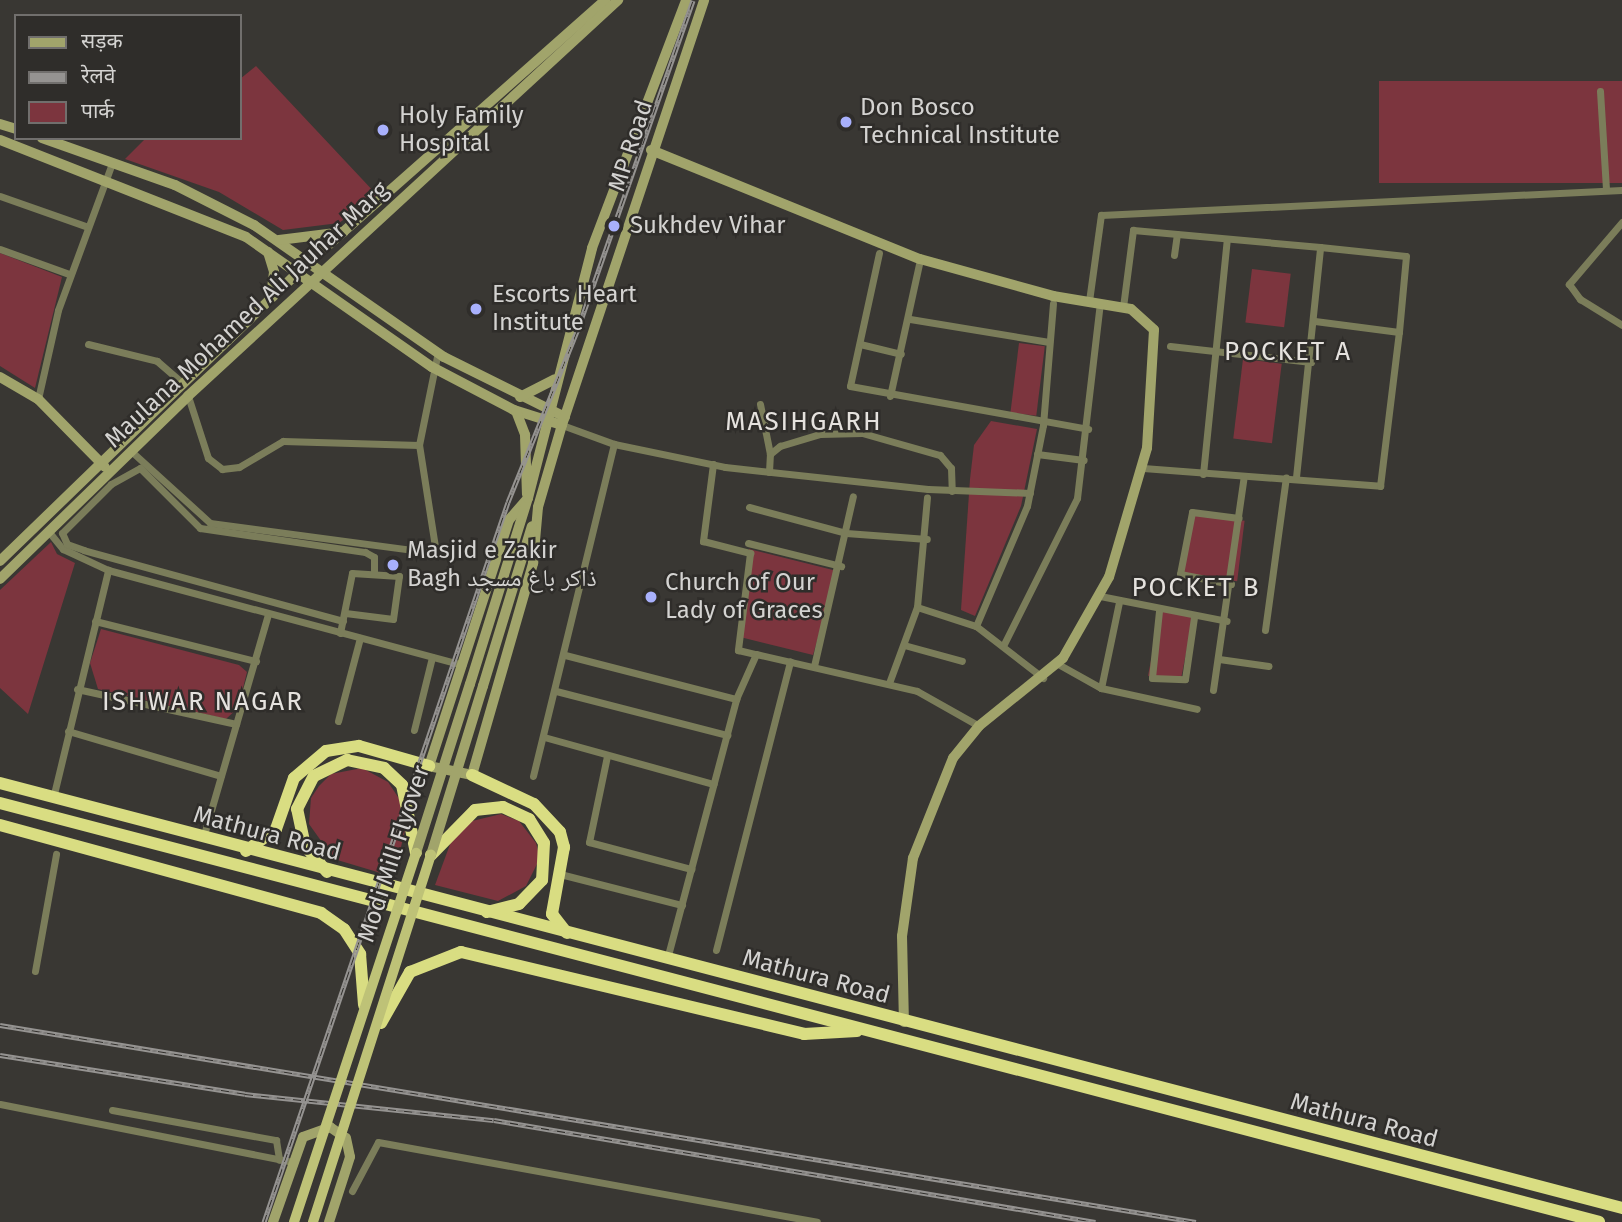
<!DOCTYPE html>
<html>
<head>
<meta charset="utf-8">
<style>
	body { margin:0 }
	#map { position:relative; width:1622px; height:1222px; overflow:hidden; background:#393733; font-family:"Fira Sans","Noto Naskh Arabic","Noto Sans Devanagari",sans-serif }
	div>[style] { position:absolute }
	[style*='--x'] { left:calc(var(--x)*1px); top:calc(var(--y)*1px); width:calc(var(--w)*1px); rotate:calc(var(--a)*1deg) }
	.green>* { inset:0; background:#7c353e; transform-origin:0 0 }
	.street>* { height:7px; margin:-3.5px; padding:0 3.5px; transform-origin:3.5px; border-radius:3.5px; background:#7b7d5a }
	.secondary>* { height:10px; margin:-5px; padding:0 5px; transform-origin:5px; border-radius:5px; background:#a1a46b }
	.highway>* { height:12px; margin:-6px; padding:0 6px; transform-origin:6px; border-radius:6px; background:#d9dd82 }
	.rail>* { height:5px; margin-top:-2.5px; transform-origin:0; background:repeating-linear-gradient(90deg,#2f2d2a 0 8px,#959391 0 16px); box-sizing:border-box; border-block:2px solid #959391 }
	.secondary-bridge>* { height:10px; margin:-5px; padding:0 5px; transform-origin:5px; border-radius:5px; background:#a1a46b }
	.primary-bridge>* { height:10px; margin:-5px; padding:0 5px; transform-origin:5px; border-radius:5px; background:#bec277 }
	.dots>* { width:19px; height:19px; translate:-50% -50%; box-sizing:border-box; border:4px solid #2f2d2a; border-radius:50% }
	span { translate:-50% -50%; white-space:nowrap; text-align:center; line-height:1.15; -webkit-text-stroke:5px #2f2d2a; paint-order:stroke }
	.poi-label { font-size:24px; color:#d4d3d1 }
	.left { translate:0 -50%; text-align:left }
	.street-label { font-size:24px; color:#d4d3d1 }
	.neighbourhood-label { font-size:26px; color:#e5e2de; letter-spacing:2px }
	.legend { position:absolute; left:14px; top:14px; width:228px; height:126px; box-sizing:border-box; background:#2f2d2a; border:2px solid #716f6d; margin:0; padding:9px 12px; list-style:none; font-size:21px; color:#d4d3d1 }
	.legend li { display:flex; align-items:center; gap:14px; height:35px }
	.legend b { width:35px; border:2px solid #716f6d }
</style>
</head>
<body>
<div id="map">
	<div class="green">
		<div style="clip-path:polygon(256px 66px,377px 195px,339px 223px,283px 230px,219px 192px,125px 159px,146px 138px,240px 138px,240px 79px)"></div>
		<div style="left:1622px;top:81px;width:102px;height:243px;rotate:90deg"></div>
		<div style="clip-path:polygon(0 253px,62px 277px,35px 388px,0 366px)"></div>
		<div style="left:1252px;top:269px;width:39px;height:54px;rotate:7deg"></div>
		<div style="left:1019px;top:343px;width:26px;height:70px;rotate:7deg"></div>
		<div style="left:1243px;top:359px;width:39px;height:80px;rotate:7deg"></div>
		<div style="clip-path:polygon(991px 421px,1037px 429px,1021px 506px,975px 616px,961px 610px,970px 479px,974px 445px)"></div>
		<div style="left:1190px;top:514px;width:55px;height:61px;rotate:7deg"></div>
		<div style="clip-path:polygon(51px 542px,57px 554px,75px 563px,28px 714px,0 688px,0 590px)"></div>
		<div style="clip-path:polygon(749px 549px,837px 571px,813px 655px,740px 637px)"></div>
		<div style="left:1161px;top:609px;width:33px;height:68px;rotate:11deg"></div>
		<div style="clip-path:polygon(101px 629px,239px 665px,247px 672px,238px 708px,226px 719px,98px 689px,90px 663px)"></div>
		<div style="clip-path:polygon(362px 768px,388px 782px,400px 800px,405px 830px,394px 877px,334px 859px,309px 824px,311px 798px,319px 786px,331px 774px)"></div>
		<div style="clip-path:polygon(501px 814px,519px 821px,536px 843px,540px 858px,526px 886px,498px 901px,435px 885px,452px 839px,468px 822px)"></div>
	</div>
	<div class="street">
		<div style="--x:1600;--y:91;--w:97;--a:86.5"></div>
		<div style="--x:0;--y:196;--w:93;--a:19.4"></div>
		<div style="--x:1622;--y:222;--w:82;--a:130.5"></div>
		<div style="--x:1569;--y:284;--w:19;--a:54"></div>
		<div style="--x:1580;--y:299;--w:49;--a:31.8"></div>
		<div style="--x:0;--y:249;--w:73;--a:19.9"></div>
		<div style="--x:879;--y:253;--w:136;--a:102.3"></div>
		<div style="--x:850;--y:386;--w:242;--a:10.2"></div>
		<div style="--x:1174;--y:255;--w:21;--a:-82"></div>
		<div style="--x:1089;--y:301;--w:87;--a:-82.1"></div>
		<div style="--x:1101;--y:215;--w:522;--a:-2.75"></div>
		<div style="--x:1123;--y:307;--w:78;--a:-82.6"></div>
		<div style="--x:1133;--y:230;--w:188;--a:5.2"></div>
		<div style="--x:910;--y:319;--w:141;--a:9.4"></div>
		<div style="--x:88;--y:344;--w:71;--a:13.8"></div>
		<div style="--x:157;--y:361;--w:35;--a:41"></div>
		<div style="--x:860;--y:344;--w:42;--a:13.7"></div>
		<div style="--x:1170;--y:346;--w:142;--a:6.5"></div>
		<div style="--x:188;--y:396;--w:65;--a:72.1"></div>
		<div style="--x:208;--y:458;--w:18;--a:38"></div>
		<div style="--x:222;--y:469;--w:17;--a:-7"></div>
		<div style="--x:239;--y:467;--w:51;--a:-30.6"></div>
		<div style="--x:283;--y:441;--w:136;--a:1.7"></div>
		<div style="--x:890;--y:396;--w:140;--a:-77.6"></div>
		<div style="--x:38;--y:399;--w:91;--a:-77.3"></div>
		<div style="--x:58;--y:310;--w:157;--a:-69.8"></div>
		<div style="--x:760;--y:404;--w:51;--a:78.7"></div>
		<div style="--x:562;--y:425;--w:55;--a:20.1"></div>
		<div style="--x:614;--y:444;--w:113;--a:11.7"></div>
		<div style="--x:725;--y:467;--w:204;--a:6.2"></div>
		<div style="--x:928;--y:489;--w:102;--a:2.2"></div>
		<div style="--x:131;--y:451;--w:107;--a:42.3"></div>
		<div style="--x:210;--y:523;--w:228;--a:7.6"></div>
		<div style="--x:436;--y:553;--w:109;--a:-98.9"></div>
		<div style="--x:419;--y:445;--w:95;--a:-78.5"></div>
		<div style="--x:1037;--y:454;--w:47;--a:7.3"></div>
		<div style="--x:713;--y:464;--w:78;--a:97.4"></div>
		<div style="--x:703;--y:541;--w:49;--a:14.3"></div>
		<div style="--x:750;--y:553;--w:98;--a:97.1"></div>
		<div style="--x:738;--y:650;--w:18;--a:13"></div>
		<div style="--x:1143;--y:468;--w:238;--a:4.3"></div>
		<div style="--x:1380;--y:486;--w:155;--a:-83"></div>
		<div style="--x:1399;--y:332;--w:85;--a:-172.5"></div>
		<div style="--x:769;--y:472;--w:18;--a:-87"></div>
		<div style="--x:770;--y:454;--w:13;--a:-39"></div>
		<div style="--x:780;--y:446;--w:42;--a:-16.7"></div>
		<div style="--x:820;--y:434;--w:42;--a:-1.4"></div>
		<div style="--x:862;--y:433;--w:81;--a:15.8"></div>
		<div style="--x:940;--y:455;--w:17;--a:50"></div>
		<div style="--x:951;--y:468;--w:23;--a:88"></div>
		<div style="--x:1203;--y:474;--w:236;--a:-84.2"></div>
		<div style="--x:1296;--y:477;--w:231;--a:-84"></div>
		<div style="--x:1320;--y:247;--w:86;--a:6"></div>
		<div style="--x:1406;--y:256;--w:76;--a:95.3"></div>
		<div style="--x:749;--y:507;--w:100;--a:15"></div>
		<div style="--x:846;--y:533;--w:81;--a:4.2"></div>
		<div style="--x:49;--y:532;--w:22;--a:51"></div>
		<div style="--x:63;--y:549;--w:50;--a:25"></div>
		<div style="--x:108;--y:570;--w:367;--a:15"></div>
		<div style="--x:748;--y:543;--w:96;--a:13.9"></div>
		<div style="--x:1231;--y:584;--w:52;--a:-168.9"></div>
		<div style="--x:1180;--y:574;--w:63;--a:-79"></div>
		<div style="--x:1192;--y:512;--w:47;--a:7.3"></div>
		<div style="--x:1100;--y:596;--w:129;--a:11.1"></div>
		<div style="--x:1119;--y:602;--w:88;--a:101.8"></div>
		<div style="--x:1101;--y:688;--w:98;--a:12.3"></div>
		<div style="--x:917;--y:607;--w:62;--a:17.9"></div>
		<div style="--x:976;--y:626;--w:85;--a:37.8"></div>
		<div style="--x:1159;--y:611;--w:67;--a:96"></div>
		<div style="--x:1152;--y:678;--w:33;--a:2"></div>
		<div style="--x:1185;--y:679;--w:63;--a:-81.7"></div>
		<div style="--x:95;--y:621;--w:166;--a:14"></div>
		<div style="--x:343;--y:621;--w:269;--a:-164.7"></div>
		<div style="--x:84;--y:550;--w:18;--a:-161"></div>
		<div style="--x:67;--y:544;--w:12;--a:-114"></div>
		<div style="--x:62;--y:533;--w:69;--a:-45"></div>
		<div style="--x:111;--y:484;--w:33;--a:-29"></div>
		<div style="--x:140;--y:468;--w:85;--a:45"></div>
		<div style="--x:200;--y:528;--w:167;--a:8.3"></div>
		<div style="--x:365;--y:552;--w:10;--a:29"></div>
		<div style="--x:374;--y:557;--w:17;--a:90"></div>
		<div style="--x:976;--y:626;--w:130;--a:-67"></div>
		<div style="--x:1027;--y:506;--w:83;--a:-78.8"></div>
		<div style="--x:1043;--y:425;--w:122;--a:-85.3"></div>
		<div style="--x:1265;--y:630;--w:154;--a:-82.2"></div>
		<div style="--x:340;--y:633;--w:61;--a:-78.7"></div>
		<div style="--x:352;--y:573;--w:47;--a:3.7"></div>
		<div style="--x:399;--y:576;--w:43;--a:97.9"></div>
		<div style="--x:393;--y:619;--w:48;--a:-172.9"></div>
		<div style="--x:1004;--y:644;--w:163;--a:-63.4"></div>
		<div style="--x:1077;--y:498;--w:196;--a:-83.3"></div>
		<div style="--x:904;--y:645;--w:60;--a:15.4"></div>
		<div style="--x:565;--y:655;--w:177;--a:14.4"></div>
		<div style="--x:1219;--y:659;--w:50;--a:8"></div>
		<div style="--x:1058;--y:664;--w:49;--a:29.2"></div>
		<div style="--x:814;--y:666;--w:174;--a:-77.1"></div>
		<div style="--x:889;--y:683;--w:81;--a:-69.8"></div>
		<div style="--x:917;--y:607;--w:110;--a:-84.8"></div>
		<div style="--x:77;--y:689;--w:163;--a:12.4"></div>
		<div style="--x:1213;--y:690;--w:216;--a:-81.8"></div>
		<div style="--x:556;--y:691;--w:177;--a:14.4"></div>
		<div style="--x:338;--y:721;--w:86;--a:-75.2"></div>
		<div style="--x:414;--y:730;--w:75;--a:-76.1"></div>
		<div style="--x:68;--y:731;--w:159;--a:16.4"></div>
		<div style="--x:544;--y:737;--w:176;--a:15.5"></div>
		<div style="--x:607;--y:756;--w:88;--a:101.8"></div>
		<div style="--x:589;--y:842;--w:106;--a:14.8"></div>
		<div style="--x:533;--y:776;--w:342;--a:-76.3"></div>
		<div style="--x:53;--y:798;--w:235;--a:-76.4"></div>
		<div style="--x:203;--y:838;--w:233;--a:-73.8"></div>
		<div style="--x:560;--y:874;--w:126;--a:14.3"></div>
		<div style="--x:716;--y:950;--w:298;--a:-75.6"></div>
		<div style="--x:667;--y:959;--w:269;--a:-75.1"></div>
		<div style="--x:736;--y:699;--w:49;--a:-66"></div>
		<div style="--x:756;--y:654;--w:165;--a:12.9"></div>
		<div style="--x:917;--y:691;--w:71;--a:29.4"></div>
		<div style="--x:35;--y:971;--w:119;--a:-79.8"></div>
		<div style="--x:0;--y:1104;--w:298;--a:11.2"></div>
		<div style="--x:112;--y:1110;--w:167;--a:10.4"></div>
		<div style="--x:276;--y:1140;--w:20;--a:81"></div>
		<div style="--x:352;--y:1191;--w:55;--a:-62"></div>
		<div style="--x:378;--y:1142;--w:446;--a:10.3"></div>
	</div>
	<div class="secondary">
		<div style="--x:0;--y:124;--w:17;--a:17"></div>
		<div style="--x:42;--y:138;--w:141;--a:19.5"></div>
		<div style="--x:175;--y:185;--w:89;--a:26.9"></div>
		<div style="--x:254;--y:225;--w:231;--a:34.8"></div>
		<div style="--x:444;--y:357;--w:135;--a:26.4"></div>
		<div style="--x:0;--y:140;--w:264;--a:21.5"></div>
		<div style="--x:246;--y:237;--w:227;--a:35"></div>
		<div style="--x:432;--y:367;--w:93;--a:27.7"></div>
		<div style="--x:514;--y:410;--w:50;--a:17.4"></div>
		<div style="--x:651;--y:150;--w:290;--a:22.1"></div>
		<div style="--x:920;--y:259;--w:138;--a:15.5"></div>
		<div style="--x:1053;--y:296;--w:79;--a:9.5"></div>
		<div style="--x:1131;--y:309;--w:31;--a:42"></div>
		<div style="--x:1154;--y:330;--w:118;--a:93.4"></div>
		<div style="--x:1147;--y:448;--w:134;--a:106.4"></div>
		<div style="--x:1109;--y:577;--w:93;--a:119.6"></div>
		<div style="--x:1063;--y:658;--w:108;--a:141"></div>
		<div style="--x:979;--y:726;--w:41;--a:129.1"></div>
		<div style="--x:953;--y:758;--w:108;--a:111.8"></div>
		<div style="--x:913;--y:858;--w:79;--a:98"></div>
		<div style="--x:902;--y:936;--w:86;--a:88.7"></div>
		<div style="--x:279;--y:240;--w:65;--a:-7"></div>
		<div style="--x:268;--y:252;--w:21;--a:73"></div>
		<div style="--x:274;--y:272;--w:26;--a:97"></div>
		<div style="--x:0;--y:377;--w:44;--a:30.1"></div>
		<div style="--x:38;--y:399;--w:95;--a:45.4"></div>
		<div style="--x:520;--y:397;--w:39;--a:-27"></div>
		<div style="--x:516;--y:411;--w:26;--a:69"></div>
		<div style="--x:525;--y:435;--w:59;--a:88.1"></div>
		<div style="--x:528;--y:498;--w:29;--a:131"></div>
		<div style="--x:509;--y:520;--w:259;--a:108"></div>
		<div style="--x:429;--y:766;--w:44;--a:11.8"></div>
		<div style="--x:472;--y:775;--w:221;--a:-73.9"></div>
		<div style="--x:533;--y:563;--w:56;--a:-84.9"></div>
		<div style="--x:538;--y:507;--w:85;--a:-73.7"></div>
		<div style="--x:562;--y:425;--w:448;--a:-71.5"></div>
		<div style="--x:0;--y:561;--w:417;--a:-44.1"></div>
		<div style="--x:299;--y:271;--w:409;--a:-41.5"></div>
		<div style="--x:0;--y:579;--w:262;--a:-44.2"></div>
		<div style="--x:188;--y:396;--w:585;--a:-42.64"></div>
		<div style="--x:470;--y:684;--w:195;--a:-72.7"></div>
		<div style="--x:528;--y:498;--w:258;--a:-75.6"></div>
		<div style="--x:592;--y:248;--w:265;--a:-69.2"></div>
		<div style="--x:483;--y:686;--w:167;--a:-73"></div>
		<div style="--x:273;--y:1222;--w:90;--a:-70.6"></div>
		<div style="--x:303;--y:1137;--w:29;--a:-20"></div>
		<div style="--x:330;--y:1127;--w:19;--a:35"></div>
		<div style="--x:346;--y:1138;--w:19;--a:78"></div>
		<div style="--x:350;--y:1157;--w:68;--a:107.9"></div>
	</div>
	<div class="highway">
		<div style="--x:472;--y:775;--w:68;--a:25.1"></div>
		<div style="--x:534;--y:804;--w:38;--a:47"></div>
		<div style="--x:560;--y:832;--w:16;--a:75"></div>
		<div style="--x:564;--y:847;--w:68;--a:100.2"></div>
		<div style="--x:552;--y:914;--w:24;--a:52"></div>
		<div style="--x:0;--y:783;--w:1677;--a:14.68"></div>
		<div style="--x:0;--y:803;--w:1653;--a:14.68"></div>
		<div style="--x:0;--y:825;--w:333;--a:15.3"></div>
		<div style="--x:321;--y:913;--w:28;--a:35"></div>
		<div style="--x:344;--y:929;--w:30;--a:57"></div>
		<div style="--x:360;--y:954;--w:51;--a:85.5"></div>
		<div style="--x:246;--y:851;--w:37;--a:-36"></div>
		<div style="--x:276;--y:829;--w:54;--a:-70.6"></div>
		<div style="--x:294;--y:778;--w:42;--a:-40.2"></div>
		<div style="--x:326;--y:751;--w:33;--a:-9"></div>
		<div style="--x:359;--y:746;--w:73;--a:15.9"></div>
		<div style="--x:431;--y:855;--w:63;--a:-45.6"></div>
		<div style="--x:475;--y:810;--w:28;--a:-6"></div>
		<div style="--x:503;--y:807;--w:29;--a:25"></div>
		<div style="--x:529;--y:819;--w:28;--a:58"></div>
		<div style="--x:544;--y:843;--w:37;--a:93"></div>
		<div style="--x:542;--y:880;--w:33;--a:134"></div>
		<div style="--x:519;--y:904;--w:33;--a:166"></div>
		<div style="--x:327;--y:872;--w:34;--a:-130"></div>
		<div style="--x:305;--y:846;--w:38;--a:-102"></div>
		<div style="--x:297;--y:809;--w:37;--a:-63"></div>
		<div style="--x:314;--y:776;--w:37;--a:-26"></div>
		<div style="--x:347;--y:760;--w:38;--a:12"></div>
		<div style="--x:384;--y:768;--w:25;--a:43"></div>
		<div style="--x:402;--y:785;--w:69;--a:78.4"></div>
		<div style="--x:381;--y:1023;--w:59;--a:-60.4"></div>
		<div style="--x:410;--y:972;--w:55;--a:-21.4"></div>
		<div style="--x:461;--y:952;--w:353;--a:13.4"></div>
		<div style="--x:804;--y:1034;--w:53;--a:-3.2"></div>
	</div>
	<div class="rail">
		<div style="--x:0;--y:1025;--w:1212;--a:9.35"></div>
		<div style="--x:0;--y:1055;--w:248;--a:9"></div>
		<div style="--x:245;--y:1094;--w:250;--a:6"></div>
		<div style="--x:494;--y:1120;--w:610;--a:9.63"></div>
		<div style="--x:264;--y:1222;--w:760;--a:-71.28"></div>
		<div style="--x:508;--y:502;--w:190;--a:-68"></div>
		<div style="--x:579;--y:326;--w:345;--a:-70.7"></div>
	</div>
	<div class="secondary-bridge">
		<div style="--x:416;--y:853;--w:177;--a:-72.3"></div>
		<div style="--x:431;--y:855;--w:177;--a:-72.9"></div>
	</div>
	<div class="primary-bridge">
		<div style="--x:294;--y:1222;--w:389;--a:-71.7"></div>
		<div style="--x:313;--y:1222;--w:386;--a:-72.2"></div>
	</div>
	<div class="dots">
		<div style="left:846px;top:122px;background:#a8b0fc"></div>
		<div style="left:383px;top:130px;background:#a8b0fc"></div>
		<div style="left:614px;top:226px;background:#a8b0fc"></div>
		<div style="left:476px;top:309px;background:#a8b0fc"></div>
		<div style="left:393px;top:565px;background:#a8b0fc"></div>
		<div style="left:651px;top:597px;background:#a8b0fc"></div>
	</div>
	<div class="poi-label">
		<span class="left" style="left:860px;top:122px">Don Bosco<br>Technical Institute</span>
		<span class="left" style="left:399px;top:130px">Holy Family<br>Hospital</span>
		<span class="left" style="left:630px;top:226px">Sukhdev Vihar</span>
		<span class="left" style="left:492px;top:309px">Escorts Heart<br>Institute</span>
		<span class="left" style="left:407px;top:565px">Masjid e Zakir<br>Bagh ذاکر باغ مسجد</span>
		<span class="left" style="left:665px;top:597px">Church of Our<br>Lady of Graces</span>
	</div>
	<div class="street-label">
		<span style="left:631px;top:146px;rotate:-72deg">MP Road</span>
		<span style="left:247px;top:315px;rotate:-43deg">Maulana Mohamed Ali Jauhar Marg</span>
		<span style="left:267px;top:834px;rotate:15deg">Mathura Road</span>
		<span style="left:394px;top:854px;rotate:-72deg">Modi Mill Flyover</span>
		<span style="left:816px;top:977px;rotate:15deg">Mathura Road</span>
		<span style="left:1364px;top:1121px;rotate:15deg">Mathura Road</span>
	</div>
	<div class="neighbourhood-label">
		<span style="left:1288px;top:352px">POCKET A</span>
		<span style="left:804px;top:422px">MASIHGARH</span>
		<span style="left:1196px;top:588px">POCKET B</span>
		<span style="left:203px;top:702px">ISHWAR NAGAR</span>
	</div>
	<ul class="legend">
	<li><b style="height:9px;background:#a1a46b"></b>सड़क</li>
	<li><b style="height:9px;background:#959391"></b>रेलवे</li>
	<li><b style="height:19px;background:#7c353e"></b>पार्क</li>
	</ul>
</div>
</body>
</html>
